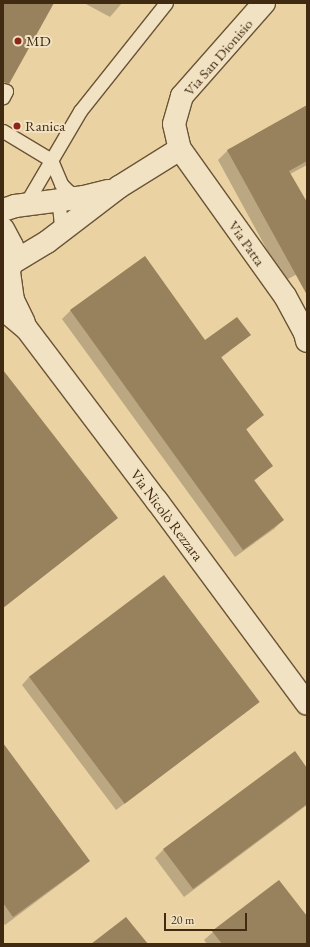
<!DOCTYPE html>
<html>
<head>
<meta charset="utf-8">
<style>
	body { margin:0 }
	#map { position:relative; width:310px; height:947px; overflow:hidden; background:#ead2a3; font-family:"EB Garamond",serif }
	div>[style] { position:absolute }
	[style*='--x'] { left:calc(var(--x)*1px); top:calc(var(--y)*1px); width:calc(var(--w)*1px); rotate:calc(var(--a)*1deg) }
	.shadow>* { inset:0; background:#0003 }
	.building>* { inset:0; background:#98815d; transform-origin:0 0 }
	.roads { filter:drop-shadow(1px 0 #6a5436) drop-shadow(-1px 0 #6a5436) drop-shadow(0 1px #6a5436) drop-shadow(0 -1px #6a5436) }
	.lane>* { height:13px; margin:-6.5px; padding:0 6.5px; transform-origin:6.5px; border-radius:6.5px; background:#f1e2c3 }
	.street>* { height:22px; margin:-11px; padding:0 11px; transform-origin:11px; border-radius:11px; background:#f1e2c3 }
	.secondary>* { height:22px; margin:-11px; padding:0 11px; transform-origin:11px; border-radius:11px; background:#f1e2c3 }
	.dots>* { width:11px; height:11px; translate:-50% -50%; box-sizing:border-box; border:2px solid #f1e2c3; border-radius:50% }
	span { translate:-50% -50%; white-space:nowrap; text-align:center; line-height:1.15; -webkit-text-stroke:4px #f1e2c3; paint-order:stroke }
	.poi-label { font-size:15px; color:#402a12 }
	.left { translate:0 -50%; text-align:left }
	.street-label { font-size:15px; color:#402a12 }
	.frame { position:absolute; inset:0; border:4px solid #402a12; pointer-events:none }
	.scale { position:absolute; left:164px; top:913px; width:83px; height:18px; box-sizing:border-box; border:2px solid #402a12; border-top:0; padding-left:5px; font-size:12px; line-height:14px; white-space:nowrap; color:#402a12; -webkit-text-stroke:3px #f1e2c3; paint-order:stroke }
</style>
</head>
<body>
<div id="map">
	<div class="shadow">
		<div style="clip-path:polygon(84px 3px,122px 3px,110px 17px)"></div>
		<div style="clip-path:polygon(307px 107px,307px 165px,290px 174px,307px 204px,307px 269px,284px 281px,218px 160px,227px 151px)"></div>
		<div style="clip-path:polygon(144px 258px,205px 341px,249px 335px,221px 358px,262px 415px,246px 430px,272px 466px,254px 481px,283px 520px,274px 529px,235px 557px,62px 319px,70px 311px)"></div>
		<div style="clip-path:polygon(3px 372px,117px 518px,3px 608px)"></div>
		<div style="clip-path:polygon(30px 676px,257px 702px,249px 710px,116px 810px,22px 685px)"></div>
		<div style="clip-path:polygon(3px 745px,89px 861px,80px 869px,5px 925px,3px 923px)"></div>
		<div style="clip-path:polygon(294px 753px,307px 769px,307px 805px,184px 897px,155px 858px,163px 850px)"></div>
		<div style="clip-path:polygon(279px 882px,307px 918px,307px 944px,207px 944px,204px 940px,213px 932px)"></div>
	</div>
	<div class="building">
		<div style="clip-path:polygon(3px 3px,54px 3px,9px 84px,3px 82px)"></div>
		<div style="clip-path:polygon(307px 105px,307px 161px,289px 171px,307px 202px,307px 295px,227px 150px)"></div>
		<div style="clip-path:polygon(145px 256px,205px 340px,237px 317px,251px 335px,221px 357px,264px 415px,246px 429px,273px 466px,254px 480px,284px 520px,243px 550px,70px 310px)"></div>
		<div style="clip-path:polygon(3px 370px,118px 518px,3px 608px)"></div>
		<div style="left:164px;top:575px;width:159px;height:169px;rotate:53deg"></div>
		<div style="clip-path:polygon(3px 743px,90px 861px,13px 917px,3px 903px)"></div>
		<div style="clip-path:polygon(295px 751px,307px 768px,307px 804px,193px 889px,163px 849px)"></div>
		<div style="clip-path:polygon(279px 880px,307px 916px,307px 944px,222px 944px,212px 931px)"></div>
		<div style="clip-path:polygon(126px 917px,148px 944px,91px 944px)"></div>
	</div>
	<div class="roads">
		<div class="lane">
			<div style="--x:3;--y:90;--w:3;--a:18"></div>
			<div style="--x:6;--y:91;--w:7;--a:117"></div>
			<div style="--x:3;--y:131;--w:56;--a:31.1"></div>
			<div style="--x:51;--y:160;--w:26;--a:67"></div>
			<div style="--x:61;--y:184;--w:11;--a:45"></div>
			<div style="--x:69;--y:192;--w:13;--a:18"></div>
			<div style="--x:19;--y:204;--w:12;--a:-31"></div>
			<div style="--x:29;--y:198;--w:101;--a:-59.6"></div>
			<div style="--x:80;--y:111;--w:138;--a:-51.5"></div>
			<div style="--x:57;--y:234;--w:10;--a:-66"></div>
			<div style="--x:61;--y:225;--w:30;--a:-96"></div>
		</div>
		<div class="street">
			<div style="--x:3;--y:210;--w:13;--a:-18"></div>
			<div style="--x:15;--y:206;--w:70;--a:-7.4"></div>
			<div style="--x:84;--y:197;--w:25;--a:-14"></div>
			<div style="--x:3;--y:229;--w:19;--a:62"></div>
			<div style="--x:12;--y:246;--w:17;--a:90"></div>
			<div style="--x:12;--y:263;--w:11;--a:112"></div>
			<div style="--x:12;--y:263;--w:41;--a:-31"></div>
			<div style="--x:47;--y:242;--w:91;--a:-37.4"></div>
			<div style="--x:119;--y:187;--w:72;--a:-31.9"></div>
			<div style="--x:9;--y:272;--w:28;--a:82"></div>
			<div style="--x:13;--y:300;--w:25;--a:64"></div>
			<div style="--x:3;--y:309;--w:30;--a:40"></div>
			<div style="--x:26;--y:328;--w:217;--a:52.9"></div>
			<div style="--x:157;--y:501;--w:252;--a:53.5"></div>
		</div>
		<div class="secondary">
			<div style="--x:264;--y:3;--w:124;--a:131.4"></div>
			<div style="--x:182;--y:96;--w:29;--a:106"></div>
			<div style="--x:174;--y:124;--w:26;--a:77"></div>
			<div style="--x:180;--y:149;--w:181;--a:54.5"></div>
			<div style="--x:285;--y:296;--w:42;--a:61.6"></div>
			<div style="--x:305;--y:333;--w:8;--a:76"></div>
		</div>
	</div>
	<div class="dots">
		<div style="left:18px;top:41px;background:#8f2418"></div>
		<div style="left:17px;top:126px;background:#8f2418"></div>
	</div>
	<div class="poi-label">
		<span class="left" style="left:26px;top:41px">MD</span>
		<span class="left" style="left:25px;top:126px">Ranica</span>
	</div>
	<div class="street-label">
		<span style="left:218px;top:57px;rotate:-49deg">Via San Dionisio</span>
		<span style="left:247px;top:243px;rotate:55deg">Via Patta</span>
		<span style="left:167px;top:515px;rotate:53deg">Via Nicolò Rezzara</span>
	</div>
	<div class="frame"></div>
	<div class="scale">20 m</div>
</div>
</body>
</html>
